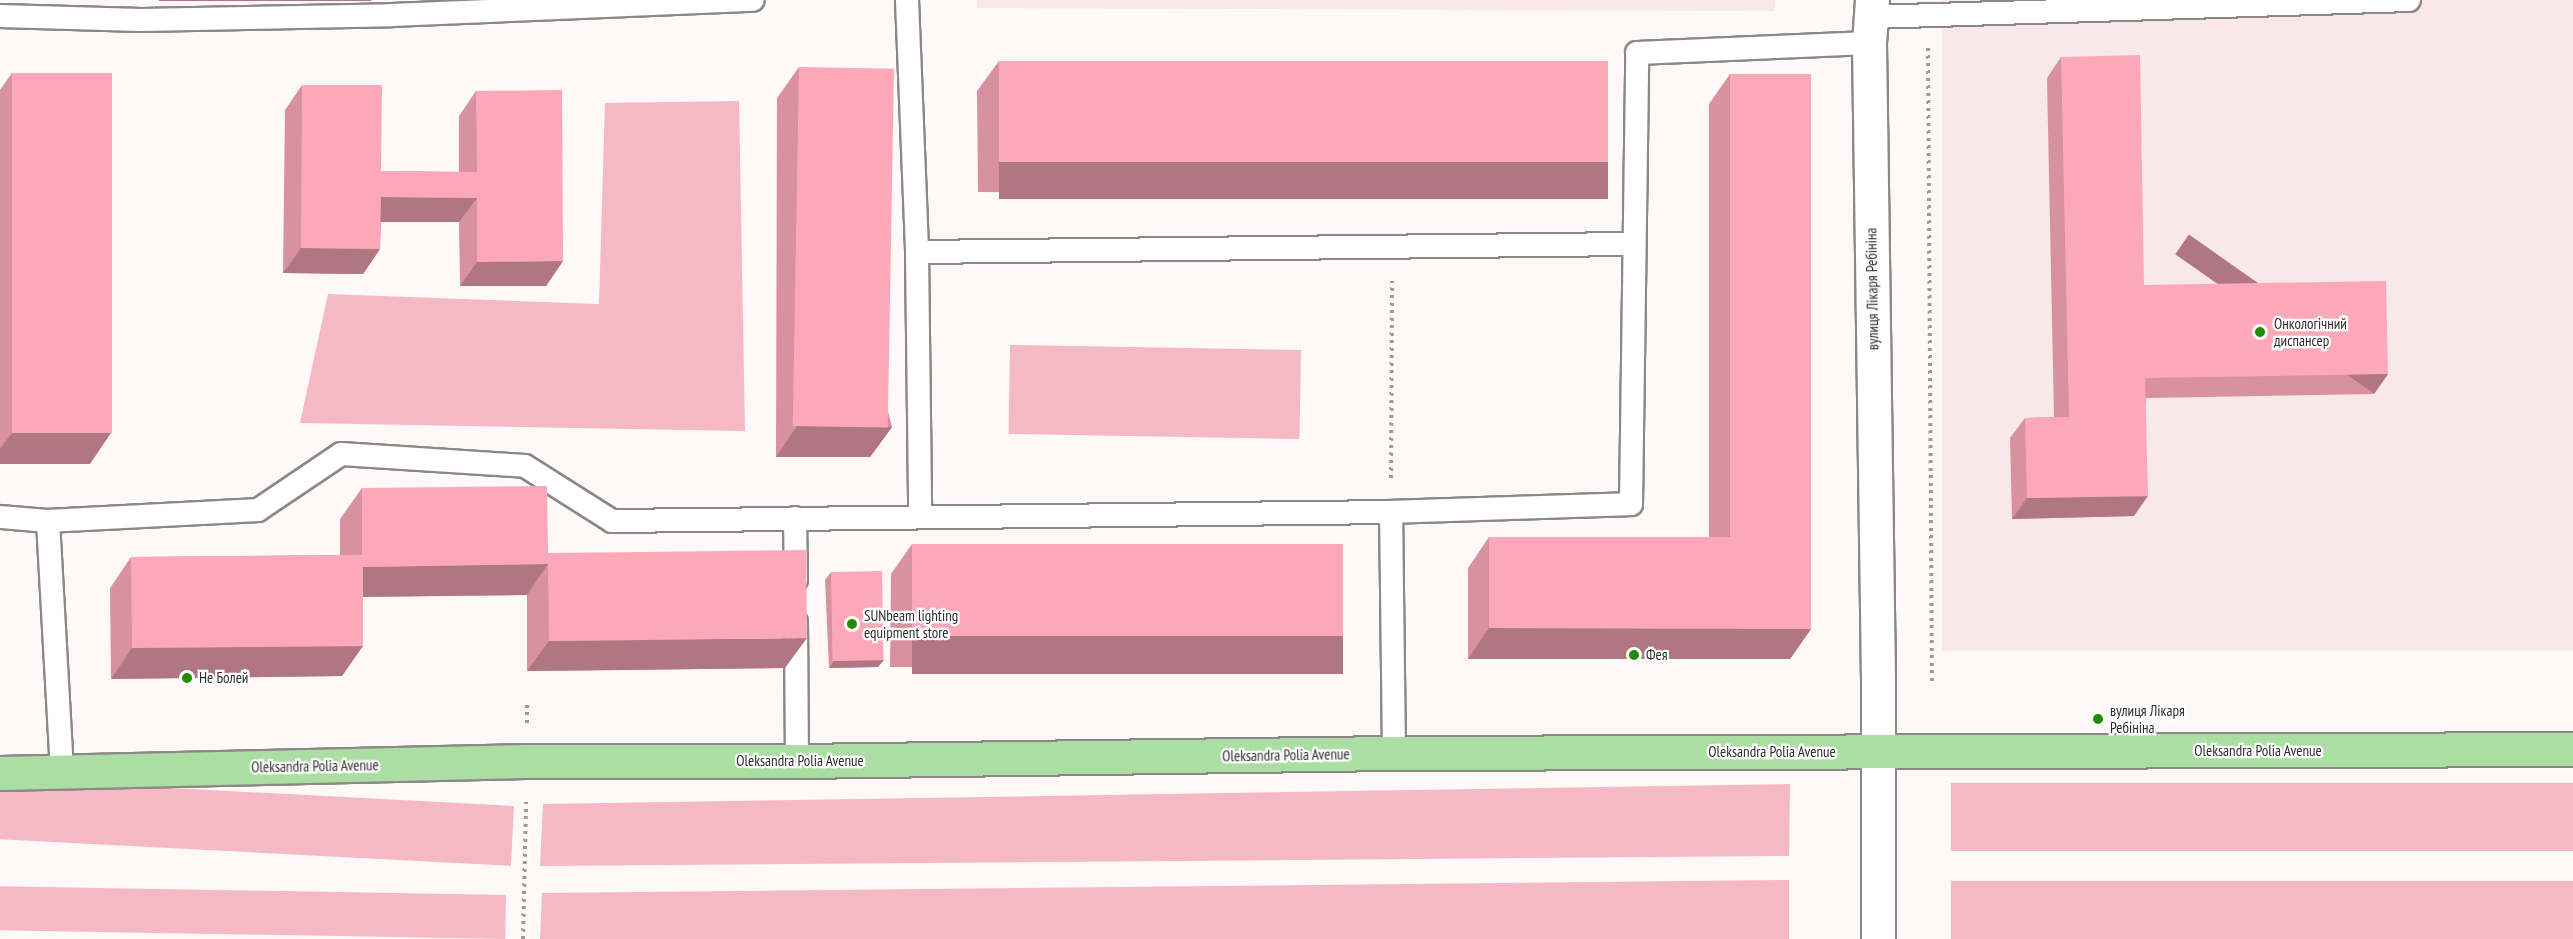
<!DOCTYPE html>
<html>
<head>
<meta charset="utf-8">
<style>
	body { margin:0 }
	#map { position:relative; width:2573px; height:939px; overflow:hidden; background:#fef8f9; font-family:"PT Sans Narrow",sans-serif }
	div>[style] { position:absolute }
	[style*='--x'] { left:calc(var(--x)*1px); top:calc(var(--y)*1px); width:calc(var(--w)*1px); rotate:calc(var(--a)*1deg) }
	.built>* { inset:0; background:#f8e8ea; transform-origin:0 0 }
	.green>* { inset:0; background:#f5b9c3; transform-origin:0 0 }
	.path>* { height:4px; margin-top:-2px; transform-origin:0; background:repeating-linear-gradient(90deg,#9e9a9a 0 3px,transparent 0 7.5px) }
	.roads { filter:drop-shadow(2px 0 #8e8788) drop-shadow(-2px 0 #8e8788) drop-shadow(0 2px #8e8788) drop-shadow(0 -2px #8e8788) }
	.service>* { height:22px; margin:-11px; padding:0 11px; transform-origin:11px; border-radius:11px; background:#fff }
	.tertiary>* { height:33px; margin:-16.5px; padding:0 16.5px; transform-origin:16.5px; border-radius:16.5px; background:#fff }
	.primary>* { height:33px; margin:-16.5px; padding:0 16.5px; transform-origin:16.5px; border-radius:16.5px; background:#aadea2 }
	.wall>* { inset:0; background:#d8919e }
	.shaded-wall>* { inset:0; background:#b07681; transform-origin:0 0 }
	.building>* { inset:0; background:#fba9b8; transform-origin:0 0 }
	.dots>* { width:16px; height:16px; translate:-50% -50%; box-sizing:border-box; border:3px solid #fff; border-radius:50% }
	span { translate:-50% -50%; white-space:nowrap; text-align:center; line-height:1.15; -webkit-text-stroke:4.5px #fff; paint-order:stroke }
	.street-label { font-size:15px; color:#2f2c2c }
	.poi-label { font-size:15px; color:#2f2c2c }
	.left { translate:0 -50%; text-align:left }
</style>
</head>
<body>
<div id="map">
	<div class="built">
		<div style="clip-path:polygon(977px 0,1775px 0,1775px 11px,977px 8px)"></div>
		<div style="left:1942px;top:0;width:631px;height:651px"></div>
	</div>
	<div class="green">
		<div style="clip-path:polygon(739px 101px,745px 431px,300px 423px,328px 294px,599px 304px,605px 103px)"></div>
		<div style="left:1301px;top:350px;width:89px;height:291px;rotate:91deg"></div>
		<div style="left:2573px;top:783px;width:68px;height:622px;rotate:90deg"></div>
		<div style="clip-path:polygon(1790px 784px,1789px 856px,540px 866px,543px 804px)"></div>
		<div style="left:514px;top:806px;width:60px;height:514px;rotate:93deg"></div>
		<div style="clip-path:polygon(1789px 880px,1789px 939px,540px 939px,542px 893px)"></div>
		<div style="left:2573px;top:881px;width:58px;height:622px;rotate:90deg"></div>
		<div style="left:506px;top:895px;width:44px;height:506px;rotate:91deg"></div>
	</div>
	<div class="path">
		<div style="--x:1928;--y:48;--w:635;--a:89.64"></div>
		<div style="--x:1391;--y:478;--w:197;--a:-89.7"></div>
		<div style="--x:527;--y:723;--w:20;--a:-90"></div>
		<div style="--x:523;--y:939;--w:137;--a:-88.7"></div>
	</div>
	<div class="roads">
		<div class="service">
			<div style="--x:907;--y:0;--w:252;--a:87.7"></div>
			<div style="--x:917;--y:252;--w:717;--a:-0.64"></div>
			<div style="--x:0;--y:16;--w:141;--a:1.6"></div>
			<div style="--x:141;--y:20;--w:251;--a:-1.1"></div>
			<div style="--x:392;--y:15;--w:361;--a:-2.4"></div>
			<div style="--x:1872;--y:17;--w:537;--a:-1.81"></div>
			<div style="--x:917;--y:252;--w:263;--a:89.3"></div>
			<div style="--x:0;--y:517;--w:48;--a:4.8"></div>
			<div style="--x:48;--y:521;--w:251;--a:86.8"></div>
			<div style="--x:795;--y:518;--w:62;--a:89.1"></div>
			<div style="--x:48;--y:521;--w:210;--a:-3"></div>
			<div style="--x:258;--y:510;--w:100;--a:-34"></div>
			<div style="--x:341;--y:454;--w:184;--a:3.7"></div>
			<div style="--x:525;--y:466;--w:103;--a:32.3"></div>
			<div style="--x:612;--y:521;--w:779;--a:-0.66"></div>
			<div style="--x:796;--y:622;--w:139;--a:89.6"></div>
			<div style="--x:1394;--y:753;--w:241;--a:-90.7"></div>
			<div style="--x:1391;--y:512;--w:240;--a:-1.9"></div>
			<div style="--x:1631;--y:504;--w:451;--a:-89.2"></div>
			<div style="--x:1637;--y:53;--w:232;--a:-2.5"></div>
		</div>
		<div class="tertiary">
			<div style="--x:1872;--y:0;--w:43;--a:94"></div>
			<div style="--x:1869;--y:43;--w:640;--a:89.19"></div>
			<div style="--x:1878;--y:683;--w:256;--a:90"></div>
		</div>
		<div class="primary">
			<div style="--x:0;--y:773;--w:526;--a:-1.31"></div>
			<div style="--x:526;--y:761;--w:271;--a:0"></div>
			<div style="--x:797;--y:761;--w:597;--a:-0.77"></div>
			<div style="--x:1394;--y:753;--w:1179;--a:-0.19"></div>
		</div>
	</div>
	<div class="wall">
		<div style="clip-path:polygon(2061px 57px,2144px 285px,2388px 374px,2374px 394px,2146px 398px,2134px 516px,2012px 519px,2010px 438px,2025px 418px,2054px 417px,2047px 78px)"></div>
		<div style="clip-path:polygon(999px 61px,1608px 164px,1586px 195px,978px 192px,977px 91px)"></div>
		<div style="clip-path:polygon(799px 67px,892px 427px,870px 457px,776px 457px,777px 98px)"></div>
		<div style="clip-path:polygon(12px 73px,90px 464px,0 464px,0 90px)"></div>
		<div style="clip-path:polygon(1730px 74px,1811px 629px,1790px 659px,1468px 659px,1468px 568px,1489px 537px,1709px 537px,1709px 104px)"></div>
		<div style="clip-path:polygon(302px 85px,381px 171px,459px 172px,459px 116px,476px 91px,563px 261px,546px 286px,460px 286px,459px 222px,381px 222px,380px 249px,363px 274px,283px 273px,285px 110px)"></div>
		<div style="clip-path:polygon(362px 488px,548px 553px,785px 668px,527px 671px,527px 595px,363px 597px,342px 676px,111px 679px,110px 588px,131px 557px,340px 555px,340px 519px)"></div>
		<div style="clip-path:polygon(912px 544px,1343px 638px,1321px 669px,890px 667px,891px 574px)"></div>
		<div style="clip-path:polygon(831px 572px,878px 667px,829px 668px,825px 580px)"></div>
	</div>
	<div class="shaded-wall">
		<div style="left:159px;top:0;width:212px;height:1px"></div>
		<div style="left:999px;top:162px;width:609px;height:37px"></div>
		<div style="clip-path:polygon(381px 197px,477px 198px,459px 222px,363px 222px)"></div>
		<div style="clip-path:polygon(301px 248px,380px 249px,363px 274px,283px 273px)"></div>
		<div style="clip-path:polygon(563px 261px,546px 286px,460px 286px,477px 262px)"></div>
		<div style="left:2388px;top:374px;width:24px;height:243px;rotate:125deg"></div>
		<div style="clip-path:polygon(797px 426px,892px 427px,870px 457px,776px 457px)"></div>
		<div style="clip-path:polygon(12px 433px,111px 433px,90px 464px,0 464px,0 449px)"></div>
		<div style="clip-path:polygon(2148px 496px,2134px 516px,2012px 519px,2027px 498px)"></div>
		<div style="clip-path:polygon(548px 564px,527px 595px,341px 597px,363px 567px)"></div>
		<div style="clip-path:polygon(1489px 628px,1811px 629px,1790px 659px,1468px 659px)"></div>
		<div style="left:912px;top:636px;width:431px;height:38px"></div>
		<div style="clip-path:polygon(807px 638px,785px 668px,527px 671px,549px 641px)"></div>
		<div style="clip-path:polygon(363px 646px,342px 676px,111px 679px,132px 648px)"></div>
		<div style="clip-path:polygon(884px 660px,878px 667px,829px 668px,834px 661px)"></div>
	</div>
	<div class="building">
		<div style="clip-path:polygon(2140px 55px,2144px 285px,2386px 281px,2388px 374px,2145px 378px,2148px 496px,2027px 498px,2025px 418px,2069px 417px,2061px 57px)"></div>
		<div style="left:999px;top:61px;width:609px;height:101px"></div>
		<div style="left:799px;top:67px;width:95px;height:359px;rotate:1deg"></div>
		<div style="left:12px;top:73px;width:100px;height:360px"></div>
		<div style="clip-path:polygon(1730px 74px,1811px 74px,1811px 629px,1489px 628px,1489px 537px,1730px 537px)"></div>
		<div style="clip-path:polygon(302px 85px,382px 85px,381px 171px,477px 172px,476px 91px,562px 90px,563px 261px,477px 262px,477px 198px,381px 197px,380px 249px,301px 248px)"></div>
		<div style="clip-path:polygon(547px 486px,548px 553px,806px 550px,807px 638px,549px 641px,548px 564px,363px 567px,363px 646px,132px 648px,131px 557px,362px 555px,362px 488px)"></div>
		<div style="left:912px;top:544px;width:431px;height:92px"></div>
		<div style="left:882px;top:571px;width:89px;height:51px;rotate:89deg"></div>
	</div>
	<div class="dots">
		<div style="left:2260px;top:332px;background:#228a03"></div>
		<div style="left:852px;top:624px;background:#228a03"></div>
		<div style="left:1634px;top:655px;background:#228a03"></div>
		<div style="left:187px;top:678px;background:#228a03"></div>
		<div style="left:2098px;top:719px;background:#228a03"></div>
	</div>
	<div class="street-label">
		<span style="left:1872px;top:289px;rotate:-91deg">вулиця Лікаря Ребініна</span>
		<span style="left:2258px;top:751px">Oleksandra Polia Avenue</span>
		<span style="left:1772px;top:752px">Oleksandra Polia Avenue</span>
		<span style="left:1286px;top:755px;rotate:-1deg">Oleksandra Polia Avenue</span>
		<span style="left:800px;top:761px">Oleksandra Polia Avenue</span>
		<span style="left:315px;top:766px;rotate:-1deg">Oleksandra Polia Avenue</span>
	</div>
	<div class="poi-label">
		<span class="left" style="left:2274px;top:332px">Онкологічний<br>диспансер</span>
		<span class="left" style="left:864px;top:624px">SUNbeam lighting<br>equipment store</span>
		<span class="left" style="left:1646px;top:655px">Фея</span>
		<span class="left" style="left:199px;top:678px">Не Болей</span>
		<span class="left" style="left:2110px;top:719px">вулиця Лікаря<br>Ребініна</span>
	</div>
</div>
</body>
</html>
